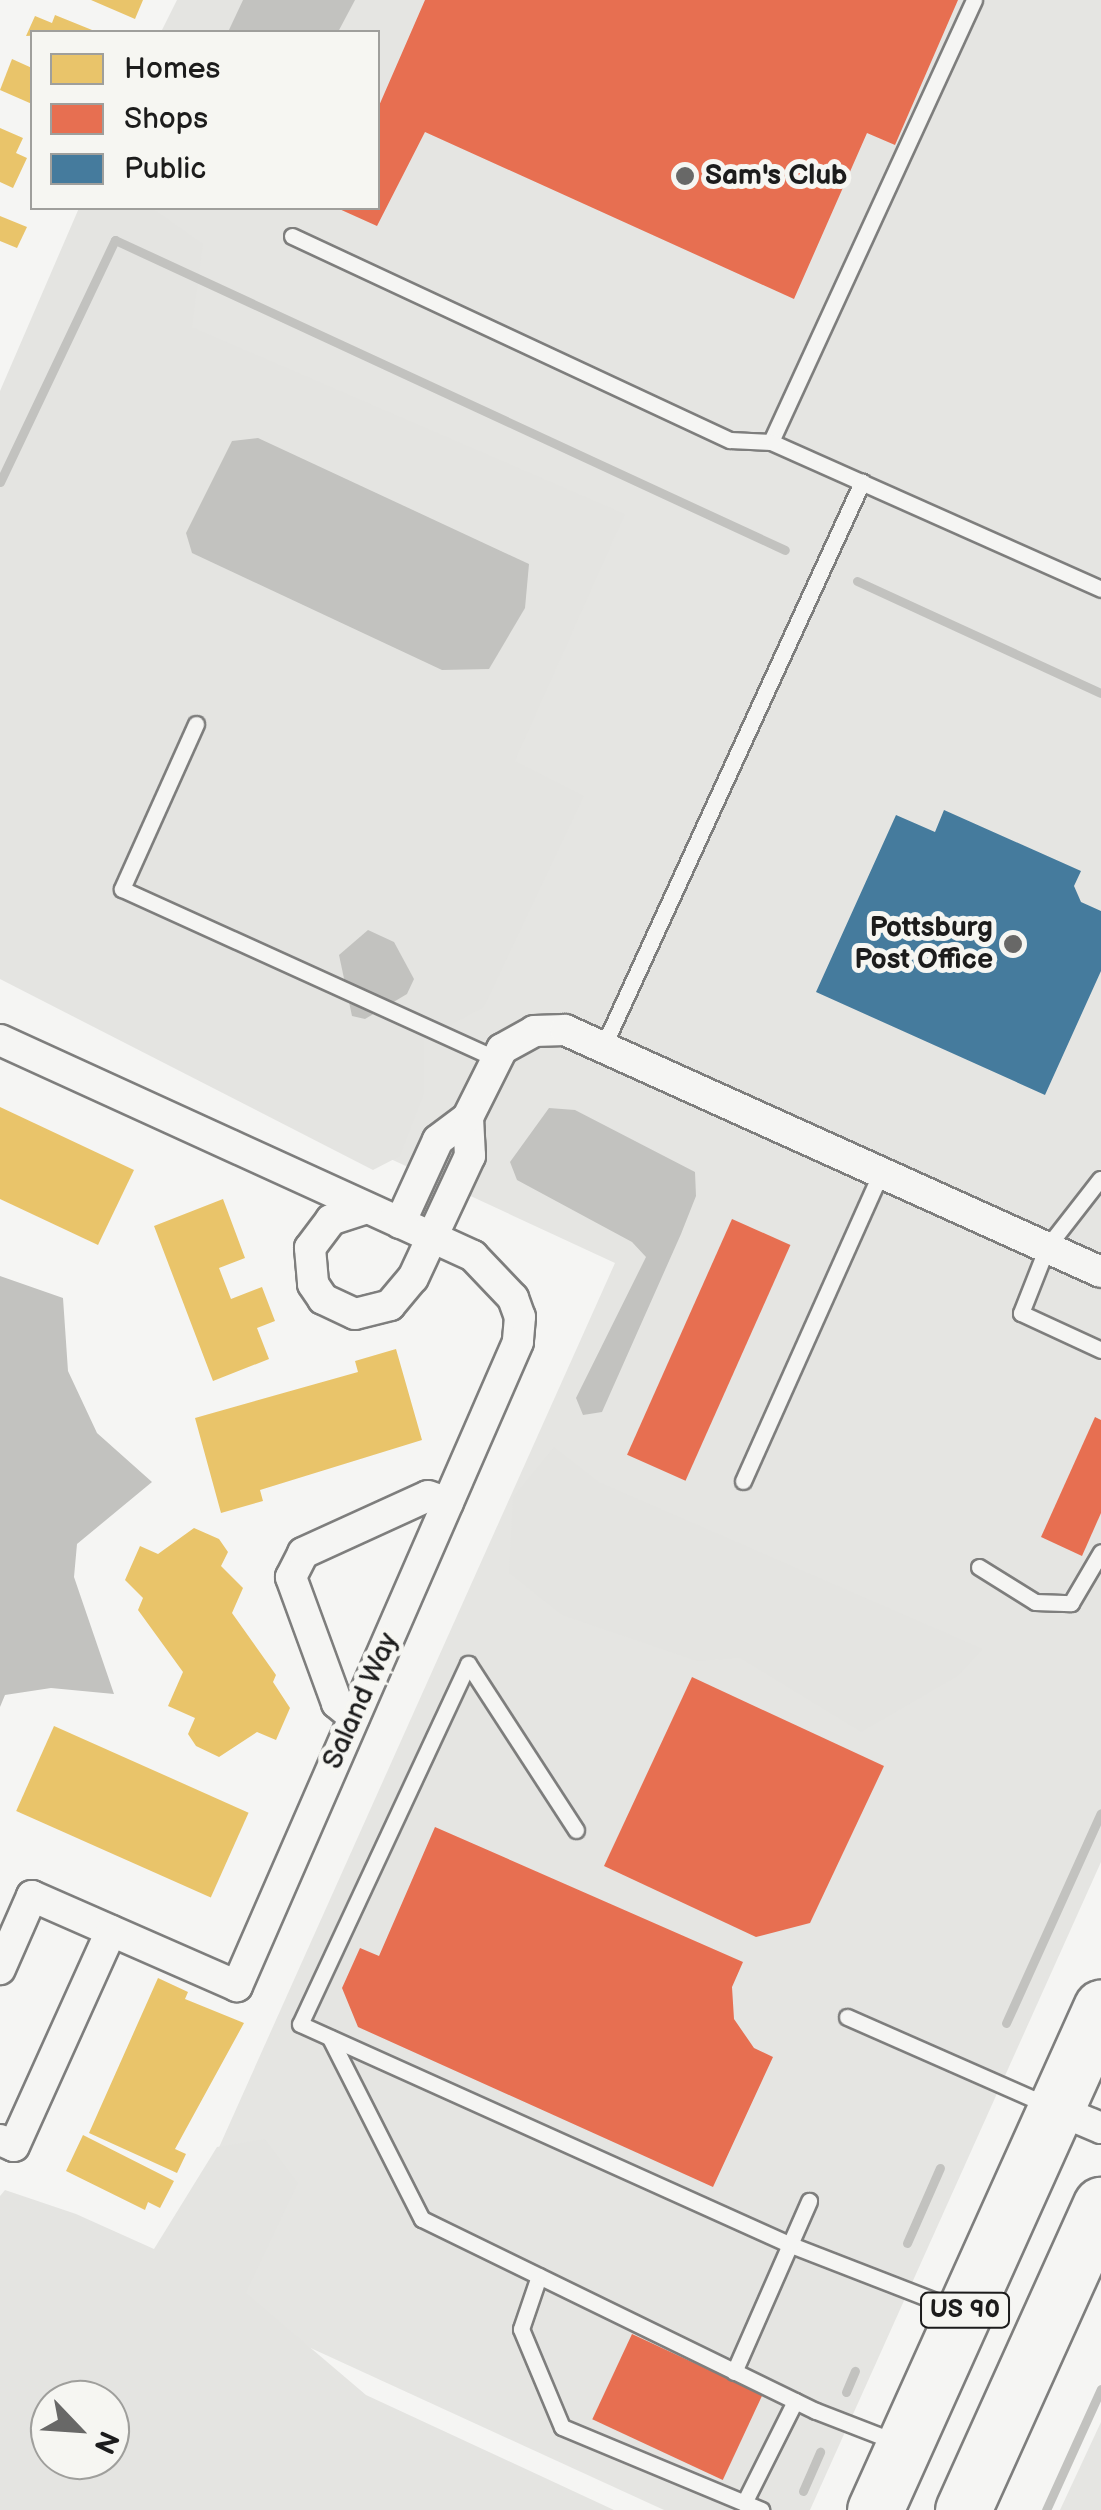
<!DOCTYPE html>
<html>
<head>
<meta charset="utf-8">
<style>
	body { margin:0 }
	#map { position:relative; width:1101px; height:2510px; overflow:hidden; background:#f5f5f3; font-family:"Balsamiq Sans",sans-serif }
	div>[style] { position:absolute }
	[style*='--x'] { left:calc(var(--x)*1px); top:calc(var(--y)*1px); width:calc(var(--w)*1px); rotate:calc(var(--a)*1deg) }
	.built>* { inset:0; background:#e5e5e2 }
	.green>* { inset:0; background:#e4e4e1 }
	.water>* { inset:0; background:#c2c2bf }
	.homes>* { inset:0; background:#e9c46a; transform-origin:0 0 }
	.shops>* { inset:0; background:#e76f51; transform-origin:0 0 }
	.public>* { inset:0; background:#457b9d }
	.stream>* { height:9px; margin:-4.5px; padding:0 4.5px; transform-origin:4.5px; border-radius:4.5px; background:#c2c2bf }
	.roads { filter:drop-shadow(2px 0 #7e7e7d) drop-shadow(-2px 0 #7e7e7d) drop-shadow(0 2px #7e7e7d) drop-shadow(0 -2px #7e7e7d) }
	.lane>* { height:15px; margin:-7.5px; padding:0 7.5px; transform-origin:7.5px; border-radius:7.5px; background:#f5f5f3 }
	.street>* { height:30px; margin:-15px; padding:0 15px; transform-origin:15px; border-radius:15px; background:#f5f5f3 }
	.highway>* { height:55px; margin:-27.5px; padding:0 27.5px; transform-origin:27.5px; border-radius:27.5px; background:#f5f5f3 }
	.dots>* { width:28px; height:28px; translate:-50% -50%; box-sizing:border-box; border:5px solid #f6f6f2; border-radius:50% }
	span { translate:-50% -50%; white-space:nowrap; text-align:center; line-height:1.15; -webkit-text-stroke:10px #f6f6f2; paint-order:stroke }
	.shield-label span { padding:2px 8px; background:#f6f6f2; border:2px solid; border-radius:8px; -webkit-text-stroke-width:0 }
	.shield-label { font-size:25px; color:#1c1c1c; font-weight:700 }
	.poi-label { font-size:28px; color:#1c1c1c; font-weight:700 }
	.left { translate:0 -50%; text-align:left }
	.right { translate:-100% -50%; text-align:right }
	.street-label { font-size:28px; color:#1c1c1c }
	.legend { position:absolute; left:30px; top:30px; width:350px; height:180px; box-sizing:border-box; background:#f6f6f2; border:2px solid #9f9f9c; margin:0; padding:12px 18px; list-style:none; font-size:30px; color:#1c1c1c }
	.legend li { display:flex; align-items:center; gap:20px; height:50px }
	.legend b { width:50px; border:2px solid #9f9f9c }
	.north { position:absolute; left:30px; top:2380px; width:100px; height:100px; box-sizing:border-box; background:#f6f6f2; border:2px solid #9f9f9c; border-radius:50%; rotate:115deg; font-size:28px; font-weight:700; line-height:40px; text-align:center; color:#1c1c1c }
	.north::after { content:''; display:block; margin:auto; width:35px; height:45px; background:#686867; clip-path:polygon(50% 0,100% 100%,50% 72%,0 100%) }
</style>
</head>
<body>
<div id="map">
	<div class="built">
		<div style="clip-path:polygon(208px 0,1101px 0,1101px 1862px,810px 2510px,664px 2510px,160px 2279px,615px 1263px,0 978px,111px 208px,378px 208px,378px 32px,192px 32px)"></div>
		<div style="clip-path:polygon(1101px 2422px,1101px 2510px,1060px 2510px)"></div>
	</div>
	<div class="green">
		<div style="clip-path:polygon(177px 0,243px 0,228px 32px,161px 32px)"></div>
		<div style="clip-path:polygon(79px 208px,152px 208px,203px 244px,192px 327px,625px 514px,515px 761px,584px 796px,484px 1007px,424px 1039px,424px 1094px,400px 1156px,373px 1170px,0 979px,0 391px)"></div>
		<div style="clip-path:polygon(554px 1447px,599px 1482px,983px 1649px,958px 1676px,861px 1732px,740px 1658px,697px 1661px,562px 1615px,509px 1573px,513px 1497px)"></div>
		<div style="clip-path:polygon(evenodd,265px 2139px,298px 2183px,246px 2293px,366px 2395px,614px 2510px,0 2510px,0 2196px,5px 2190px,76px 2214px,154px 2249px,217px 2147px,265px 2139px,50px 2400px,110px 2400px,110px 2460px,50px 2460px,50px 2400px)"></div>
	</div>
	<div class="water">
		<div style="clip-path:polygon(243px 0,355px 0,338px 32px,228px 32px)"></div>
		<div style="clip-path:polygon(258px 438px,529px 564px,525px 608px,489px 669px,442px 670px,192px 553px,186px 533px,232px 441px)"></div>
		<div style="clip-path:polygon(368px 930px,394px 942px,414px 979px,407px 994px,365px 1019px,352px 1016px,339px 955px)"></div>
		<div style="clip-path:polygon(549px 1108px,575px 1110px,695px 1172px,696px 1196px,681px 1234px,602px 1412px,583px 1415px,576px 1398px,646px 1257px,632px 1242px,517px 1180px,510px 1162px)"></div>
		<div style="clip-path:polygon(0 1276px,63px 1298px,68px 1371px,97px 1433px,152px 1482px,77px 1544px,74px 1577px,114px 1694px,51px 1688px,5px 1695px,0 1707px)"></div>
	</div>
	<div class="homes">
		<div style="clip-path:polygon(91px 0,143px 0,135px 19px)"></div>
		<div style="clip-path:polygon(55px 15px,97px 32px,26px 36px,35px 16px,52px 23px)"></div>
		<div style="clip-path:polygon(12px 59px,32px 68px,32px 104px,0 90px)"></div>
		<div style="clip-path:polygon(0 128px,23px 138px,16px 153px,27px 158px,13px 188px,0 182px)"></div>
		<div style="clip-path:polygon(0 216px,27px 227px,17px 248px,0 241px)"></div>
		<div style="clip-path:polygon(0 1107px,134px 1170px,98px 1245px,0 1199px)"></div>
		<div style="clip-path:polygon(223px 1199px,245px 1258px,219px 1268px,231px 1299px,262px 1287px,275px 1321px,257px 1328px,269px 1359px,213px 1381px,154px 1226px)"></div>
		<div style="clip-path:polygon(396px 1349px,422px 1440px,260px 1490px,263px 1501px,221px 1513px,195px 1418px,358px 1372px,355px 1361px)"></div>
		<div style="clip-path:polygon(194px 1528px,219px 1539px,228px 1552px,221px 1566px,243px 1588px,232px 1613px,276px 1675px,273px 1682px,290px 1708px,276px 1740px,257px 1732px,219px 1757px,196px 1746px,188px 1734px,195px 1718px,168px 1706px,183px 1672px,138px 1610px,143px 1598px,125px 1580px,140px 1546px,158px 1554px)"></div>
		<div style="left:54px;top:1726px;width:213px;height:93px;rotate:24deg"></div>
		<div style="clip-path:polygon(158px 1978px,188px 1992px,185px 1999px,244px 2023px,175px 2149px,186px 2154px,177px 2173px,89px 2133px)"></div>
		<div style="clip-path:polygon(83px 2135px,174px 2181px,160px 2208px,148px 2202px,145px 2210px,66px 2171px)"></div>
	</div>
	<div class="shops">
		<div style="clip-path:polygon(425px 0,958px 0,895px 145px,867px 133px,794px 299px,425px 132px,377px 226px,337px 208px,378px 208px,378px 108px)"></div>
		<div style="left:732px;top:1219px;width:64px;height:258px;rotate:24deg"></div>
		<div style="clip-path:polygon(1095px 1417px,1101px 1420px,1101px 1513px,1082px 1556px,1041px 1537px)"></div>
		<div style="clip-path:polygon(692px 1677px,884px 1766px,810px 1923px,756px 1937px,604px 1866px)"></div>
		<div style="clip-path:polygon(435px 1827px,743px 1962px,732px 1987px,734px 2019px,754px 2048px,773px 2057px,713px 2187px,358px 2027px,342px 1988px,360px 1948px,379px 1956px)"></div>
		<div style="left:632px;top:2334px;width:144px;height:94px;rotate:25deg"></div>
	</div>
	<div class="public">
		<div style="clip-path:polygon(944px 810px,1081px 871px,1074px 886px,1081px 902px,1101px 911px,1101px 971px,1045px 1095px,816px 992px,896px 815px,935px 832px)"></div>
	</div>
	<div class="stream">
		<div style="--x:0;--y:482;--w:268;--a:-64.6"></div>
		<div style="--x:115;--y:240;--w:738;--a:24.83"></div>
		<div style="--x:857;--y:581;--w:268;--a:24.7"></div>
		<div style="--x:1006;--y:2023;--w:230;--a:-65.7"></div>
		<div style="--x:907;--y:2243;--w:82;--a:-66.3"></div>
		<div style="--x:846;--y:2392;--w:23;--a:-67"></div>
		<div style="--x:803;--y:2491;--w:43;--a:-66.4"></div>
		<div style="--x:1046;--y:2510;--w:133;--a:-65.6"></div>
	</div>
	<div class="roads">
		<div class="lane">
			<div style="--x:974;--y:0;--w:486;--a:114.7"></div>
			<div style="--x:771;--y:442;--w:361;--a:24"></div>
			<div style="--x:292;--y:236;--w:483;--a:25"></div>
			<div style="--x:730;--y:440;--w:41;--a:2.8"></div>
			<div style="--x:196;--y:724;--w:181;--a:114.2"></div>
			<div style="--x:122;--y:889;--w:412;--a:24.4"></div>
			<div style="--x:603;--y:1047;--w:622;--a:-65.37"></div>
			<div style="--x:1100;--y:1179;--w:86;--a:127.9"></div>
			<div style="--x:1047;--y:1247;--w:71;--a:111.5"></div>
			<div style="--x:1021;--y:1313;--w:88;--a:24.8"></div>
			<div style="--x:743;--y:1481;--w:338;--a:-65.9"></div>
			<div style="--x:979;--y:1567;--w:66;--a:32"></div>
			<div style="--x:1035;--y:1602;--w:36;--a:2"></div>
			<div style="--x:1071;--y:1603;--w:59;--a:-59.5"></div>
			<div style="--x:576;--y:1830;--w:198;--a:-123"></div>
			<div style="--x:468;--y:1664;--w:397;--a:115"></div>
			<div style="--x:300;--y:2024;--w:538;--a:24.23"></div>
			<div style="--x:791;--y:2245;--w:177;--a:21.2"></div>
			<div style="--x:847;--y:2017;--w:219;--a:23.7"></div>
			<div style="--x:330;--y:2038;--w:203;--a:63.1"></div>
			<div style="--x:422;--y:2219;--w:438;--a:26"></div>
			<div style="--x:816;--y:2411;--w:86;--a:21.2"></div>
			<div style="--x:539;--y:2276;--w:56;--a:108.8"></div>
			<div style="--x:521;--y:2329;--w:106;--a:67.3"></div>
			<div style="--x:562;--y:2427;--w:216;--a:22.6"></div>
			<div style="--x:734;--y:2372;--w:187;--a:-66.3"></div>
			<div style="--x:744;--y:2503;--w:114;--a:-63.4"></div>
		</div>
		<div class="street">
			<div style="--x:0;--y:1040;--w:520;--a:24.54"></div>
			<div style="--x:473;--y:1256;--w:58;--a:46.4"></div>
			<div style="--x:513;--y:1298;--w:20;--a:70"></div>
			<div style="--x:520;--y:1317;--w:25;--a:95"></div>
			<div style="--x:518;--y:1342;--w:703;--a:113.57"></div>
			<div style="--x:237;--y:1986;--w:224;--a:-156.3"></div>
			<div style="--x:32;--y:1896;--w:80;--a:113.7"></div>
			<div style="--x:367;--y:1208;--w:38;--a:162"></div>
			<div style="--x:331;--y:1220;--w:35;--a:127"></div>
			<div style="--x:310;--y:1248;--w:36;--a:85"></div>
			<div style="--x:313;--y:1284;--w:18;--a:56"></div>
			<div style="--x:323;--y:1299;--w:35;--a:25"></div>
			<div style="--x:355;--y:1314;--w:36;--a:-14"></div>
			<div style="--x:390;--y:1305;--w:35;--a:-50"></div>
			<div style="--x:413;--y:1278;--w:135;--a:-65"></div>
			<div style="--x:470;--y:1156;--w:39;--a:-93"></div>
			<div style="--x:400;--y:1223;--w:91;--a:-65.4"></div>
			<div style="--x:438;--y:1140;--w:38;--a:-37"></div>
			<div style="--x:468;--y:1117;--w:76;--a:-63.4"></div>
			<div style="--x:502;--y:1049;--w:37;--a:-29"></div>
			<div style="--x:534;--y:1031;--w:31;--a:-2"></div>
			<div style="--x:565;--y:1030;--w:588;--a:24.3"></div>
			<div style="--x:354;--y:1717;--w:22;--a:-141"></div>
			<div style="--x:337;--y:1703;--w:134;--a:-110.1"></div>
			<div style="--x:291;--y:1577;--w:27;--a:-63"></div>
			<div style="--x:303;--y:1553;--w:137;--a:-24.5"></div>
			<div style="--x:428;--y:1496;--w:21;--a:19"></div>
			<div style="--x:1056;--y:2109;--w:49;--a:22.9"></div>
			<div style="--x:0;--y:2140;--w:15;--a:23"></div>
			<div style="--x:14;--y:2146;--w:236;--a:-65.7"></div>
		</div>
		<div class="highway">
			<div style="--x:875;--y:2510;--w:551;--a:-65.76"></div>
			<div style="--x:963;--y:2510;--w:335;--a:-65.7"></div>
		</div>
	</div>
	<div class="dots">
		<div style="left:685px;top:176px;background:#686867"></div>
		<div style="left:1013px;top:944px;background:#686867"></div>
	</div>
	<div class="shield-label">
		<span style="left:965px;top:2310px">US 90</span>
	</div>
	<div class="poi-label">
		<span class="left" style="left:705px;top:176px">Sam's Club</span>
		<span class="right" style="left:993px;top:944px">Pottsburg<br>Post Office</span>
	</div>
	<div class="street-label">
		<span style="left:361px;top:1701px;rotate:-66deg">Saland Way</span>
	</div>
	<ul class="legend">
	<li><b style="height:28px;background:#e9c46a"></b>Homes</li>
	<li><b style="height:28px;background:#e76f51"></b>Shops</li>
	<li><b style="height:28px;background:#457b9d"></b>Public</li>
	</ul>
	<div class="north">N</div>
</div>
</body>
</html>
